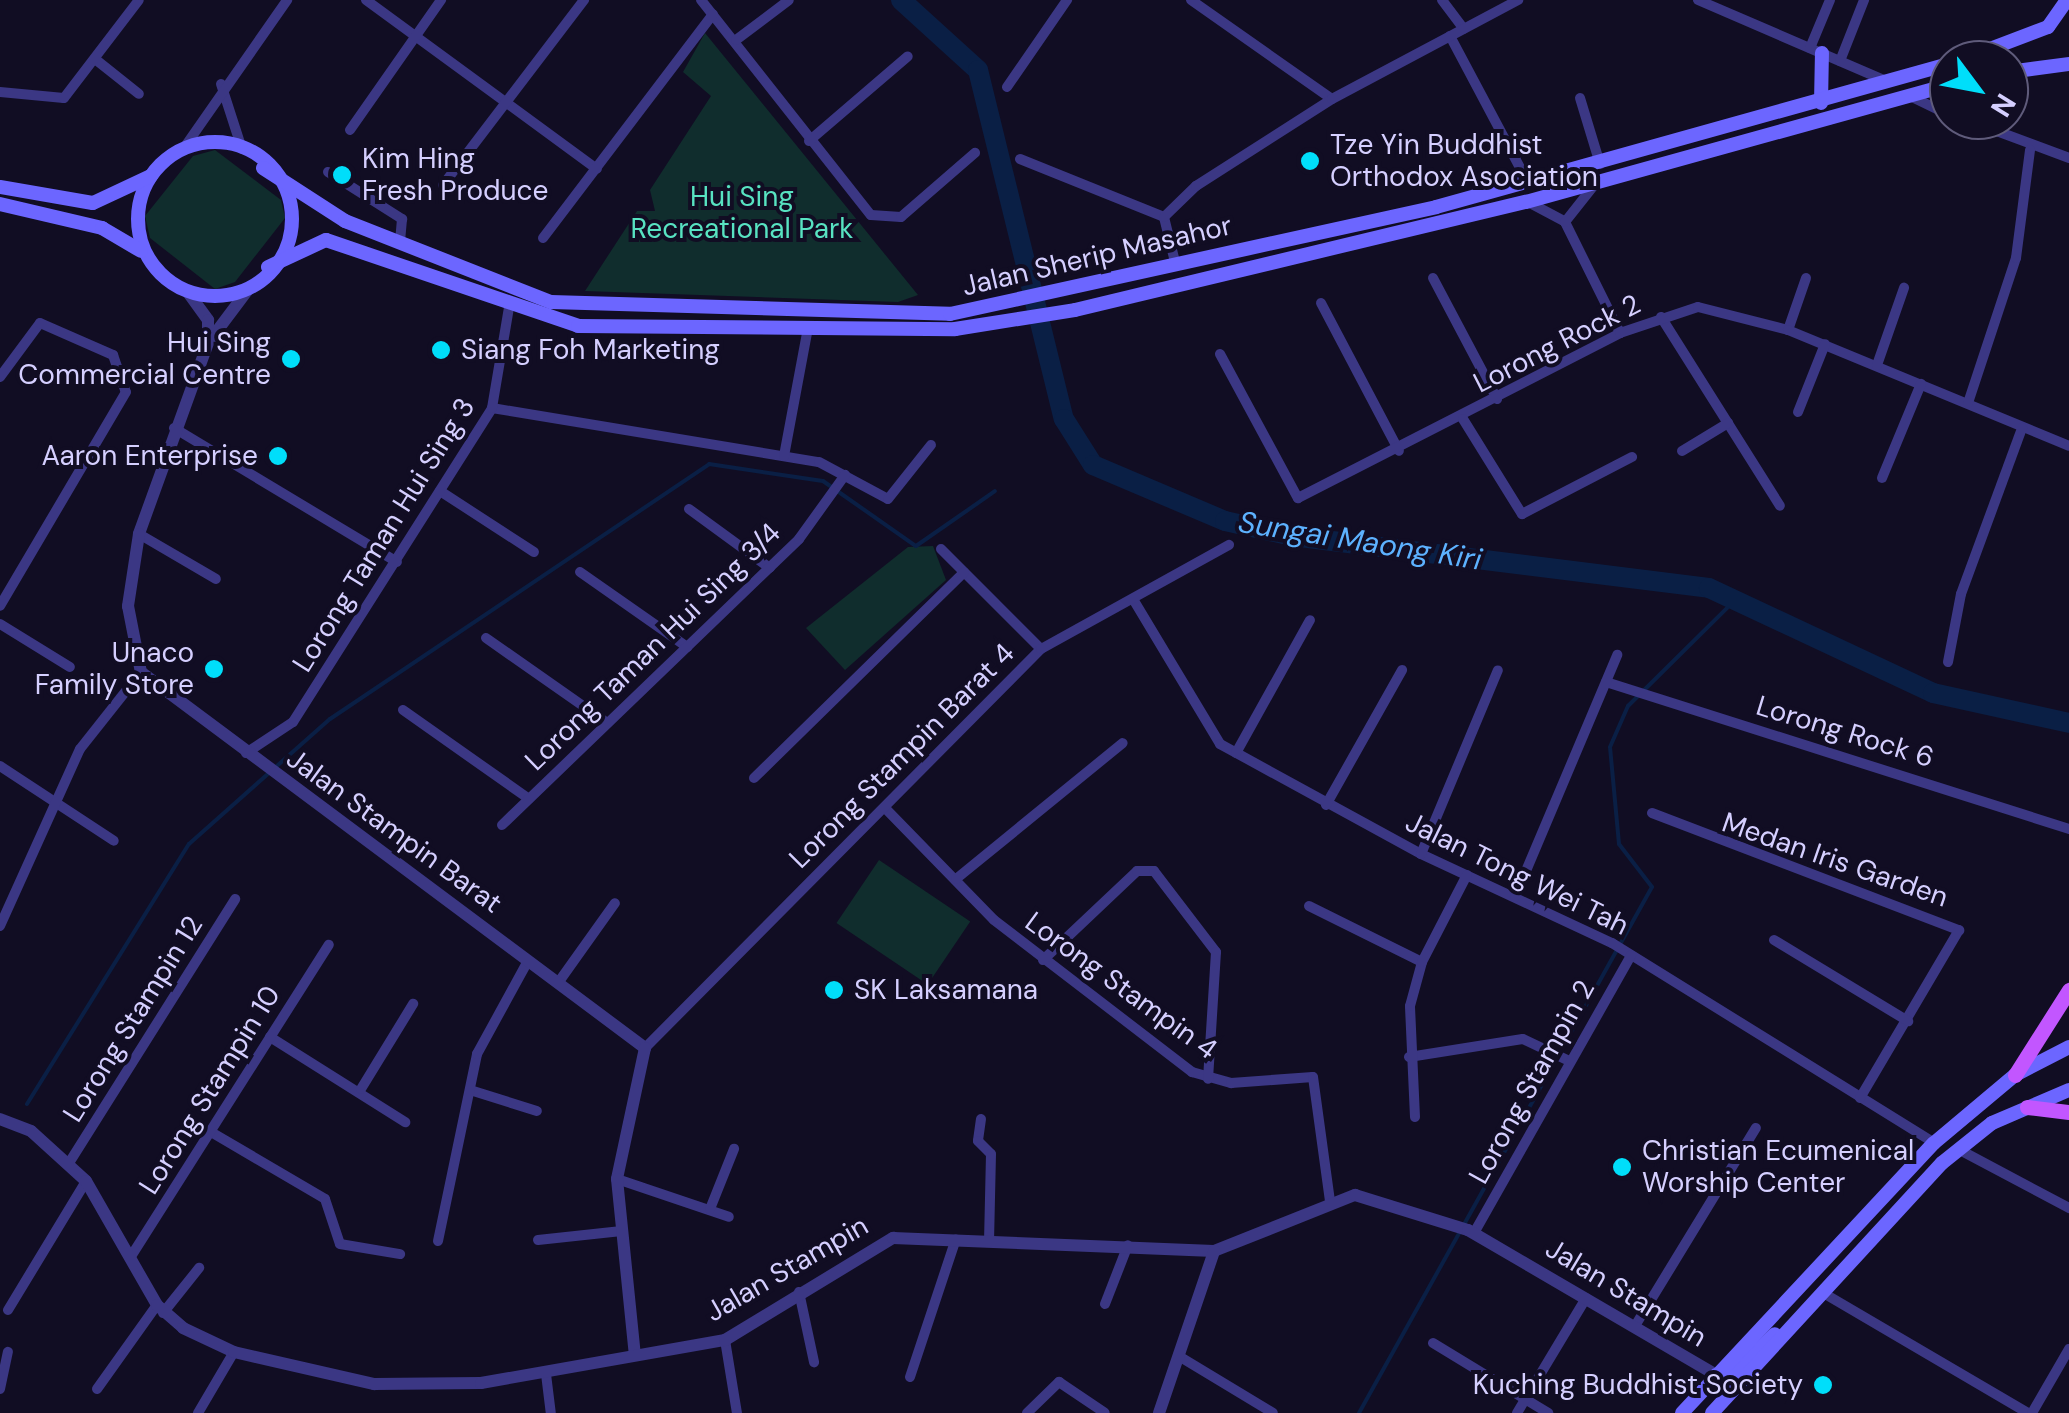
<!DOCTYPE html>
<html>
<head>
<meta charset="utf-8">
<style>
	body { margin:0 }
	#map { position:relative; width:2069px; height:1413px; overflow:hidden; background:#110d23; font-family:"DM Sans",sans-serif }
	div>[style] { position:absolute }
	[style*='--x'] { left:calc(var(--x)*1px); top:calc(var(--y)*1px); width:calc(var(--w)*1px); rotate:calc(var(--a)*1deg) }
	.green>* { inset:0; background:#102d2d; transform-origin:0 0 }
	.stream>* { height:4px; margin:-2px; padding:0 2px; transform-origin:2px; border-radius:2px; background:#0a1f45 }
	.river>* { height:20px; margin:-10px; padding:0 10px; transform-origin:10px; border-radius:10px; background:#0a1f45 }
	.minor>* { height:10px; margin:-5px; padding:0 5px; transform-origin:5px; border-radius:5px; background:#3b3784 }
	.tertiary>* { height:12px; margin:-6px; padding:0 6px; transform-origin:6px; border-radius:6px; background:#3b3784 }
	.secondary>* { height:14px; margin:-7px; padding:0 7px; transform-origin:7px; border-radius:7px; background:#6c66ff }
	.secondary>.ring { margin:-7px; padding:0; box-sizing:content-box; background:none; border:14px solid #6c66ff; border-radius:50% }
	.primary>* { height:15px; margin:-7.5px; padding:0 7.5px; transform-origin:7.5px; border-radius:7.5px; background:#c256ff }
	.dots>* { width:28px; height:28px; translate:-50% -50%; box-sizing:border-box; border:5px solid #110d23; border-radius:50% }
	span { translate:-50% -50%; white-space:nowrap; text-align:center; line-height:1.15; -webkit-text-stroke:8px #110d23; paint-order:stroke }
	.poi-label { font-size:28px; color:#d5cfff }
	.left { translate:0 -50%; text-align:left }
	.right { translate:-100% -50%; text-align:right }
	.park-label { font-size:28px; color:#58e3c2 }
	.street-label { font-size:28px; color:#d5cfff }
	.water-label { font-size:30px; color:#5db2ff; font-style:italic }
	.north { position:absolute; left:1929px; top:40px; width:100px; height:100px; box-sizing:border-box; background:#110d23; border:2px solid #5f5b7b; border-radius:50%; rotate:122deg; font-size:28px; font-weight:700; line-height:40px; text-align:center; color:#d5cfff }
	.north::after { content:''; display:block; margin:auto; width:35px; height:45px; background:#00defa; clip-path:polygon(50% 0,100% 100%,50% 72%,0 100%) }
</style>
</head>
<body>
<div id="map">
	<div class="green">
		<div style="clip-path:polygon(705px 33px,918px 295px,898px 302px,585px 291px,637px 211px,655px 211px,650px 190px,711px 96px,683px 72px)"></div>
		<div style="clip-path:polygon(215px 150px,281px 200px,285px 218px,235px 282px,215px 289px,150px 238px,145px 216px,193px 156px)"></div>
		<div style="clip-path:polygon(933px 546px,946px 580px,845px 670px,806px 628px,908px 547px)"></div>
		<div style="left:879px;top:860px;width:110px;height:76px;rotate:34deg"></div>
	</div>
	<div class="stream">
		<div style="--x:27;--y:1104;--w:306;--a:-58.1"></div>
		<div style="--x:189;--y:844;--w:188;--a:-41.6"></div>
		<div style="--x:330;--y:719;--w:457;--a:-33.9"></div>
		<div style="--x:709;--y:464;--w:115;--a:8.5"></div>
		<div style="--x:823;--y:481;--w:113;--a:35"></div>
		<div style="--x:916;--y:546;--w:96;--a:-34.8"></div>
		<div style="--x:1359;--y:1413;--w:602;--a:-60.88"></div>
		<div style="--x:1652;--y:887;--w:54;--a:-127.5"></div>
		<div style="--x:1619;--y:844;--w:97;--a:-95.3"></div>
		<div style="--x:1610;--y:747;--w:45;--a:-66.3"></div>
		<div style="--x:1628;--y:706;--w:152;--a:-44.7"></div>
	</div>
	<div class="river">
		<div style="--x:901;--y:0;--w:104;--a:42.3"></div>
		<div style="--x:978;--y:70;--w:359;--a:76.2"></div>
		<div style="--x:1064;--y:419;--w:54;--a:57.8"></div>
		<div style="--x:1093;--y:465;--w:143;--a:23"></div>
		<div style="--x:1225;--y:521;--w:69;--a:12.6"></div>
		<div style="--x:1292;--y:536;--w:420;--a:7.1"></div>
		<div style="--x:1709;--y:588;--w:247;--a:25.1"></div>
		<div style="--x:1933;--y:693;--w:139;--a:12.4"></div>
	</div>
	<div class="minor">
		<div style="--x:366;--y:0;--w:286;--a:36.2"></div>
		<div style="--x:701;--y:0;--w:274;--a:51.7"></div>
		<div style="--x:871;--y:215;--w:30;--a:4"></div>
		<div style="--x:901;--y:217;--w:98;--a:-40.9"></div>
		<div style="--x:1191;--y:0;--w:172;--a:35.1"></div>
		<div style="--x:1442;--y:0;--w:36;--a:53"></div>
		<div style="--x:1698;--y:0;--w:207;--a:23.3"></div>
		<div style="--x:1450;--y:36;--w:166;--a:62"></div>
		<div style="--x:736;--y:40;--w:66;--a:-37"></div>
		<div style="--x:1810;--y:48;--w:52;--a:-67.4"></div>
		<div style="--x:95;--y:59;--w:56;--a:38.5"></div>
		<div style="--x:1840;--y:61;--w:66;--a:-68.5"></div>
		<div style="--x:221;--y:84;--w:68;--a:72.1"></div>
		<div style="--x:1007;--y:87;--w:106;--a:-55.4"></div>
		<div style="--x:0;--y:92;--w:64;--a:5.4"></div>
		<div style="--x:64;--y:98;--w:123;--a:-52.6"></div>
		<div style="--x:1910;--y:96;--w:43;--a:26"></div>
		<div style="--x:1580;--y:98;--w:69;--a:73.1"></div>
		<div style="--x:1944;--y:114;--w:20;--a:-75"></div>
		<div style="--x:1967;--y:120;--w:109;--a:20.4"></div>
		<div style="--x:350;--y:130;--w:159;--a:-55"></div>
		<div style="--x:809;--y:141;--w:130;--a:-40.6"></div>
		<div style="--x:186;--y:145;--w:177;--a:-55.1"></div>
		<div style="--x:1020;--y:159;--w:155;--a:21.9"></div>
		<div style="--x:328;--y:172;--w:88;--a:32.4"></div>
		<div style="--x:402;--y:219;--w:23;--a:95"></div>
		<div style="--x:443;--y:185;--w:233;--a:-52.7"></div>
		<div style="--x:1530;--y:203;--w:40;--a:28"></div>
		<div style="--x:1565;--y:222;--w:124;--a:63.6"></div>
		<div style="--x:1565;--y:222;--w:48;--a:-51.7"></div>
		<div style="--x:543;--y:238;--w:281;--a:-52.8"></div>
		<div style="--x:1176;--y:266;--w:50;--a:-103.8"></div>
		<div style="--x:1164;--y:217;--w:45;--a:-44.1"></div>
		<div style="--x:1196;--y:186;--w:161;--a:-32.6"></div>
		<div style="--x:1332;--y:99;--w:211;--a:-28"></div>
		<div style="--x:1433;--y:278;--w:137;--a:62.1"></div>
		<div style="--x:1321;--y:303;--w:167;--a:62.2"></div>
		<div style="--x:1661;--y:317;--w:223;--a:57.8"></div>
		<div style="--x:1788;--y:330;--w:55;--a:-70.9"></div>
		<div style="--x:1220;--y:354;--w:164;--a:61.6"></div>
		<div style="--x:1298;--y:498;--w:362;--a:-27.1"></div>
		<div style="--x:1620;--y:333;--w:82;--a:-18.4"></div>
		<div style="--x:1698;--y:307;--w:93;--a:14.3"></div>
		<div style="--x:1788;--y:330;--w:304;--a:22.4"></div>
		<div style="--x:1877;--y:365;--w:82;--a:-70.7"></div>
		<div style="--x:0;--y:377;--w:67;--a:-53.5"></div>
		<div style="--x:40;--y:323;--w:80;--a:23.7"></div>
		<div style="--x:113;--y:355;--w:39;--a:71"></div>
		<div style="--x:126;--y:392;--w:248;--a:120.5"></div>
		<div style="--x:1968;--y:403;--w:153;--a:-71.7"></div>
		<div style="--x:2016;--y:258;--w:109;--a:-82.6"></div>
		<div style="--x:492;--y:408;--w:331;--a:9.4"></div>
		<div style="--x:819;--y:462;--w:78;--a:28.2"></div>
		<div style="--x:888;--y:499;--w:69;--a:-51.5"></div>
		<div style="--x:1798;--y:412;--w:73;--a:-68.3"></div>
		<div style="--x:1463;--y:419;--w:112;--a:58.2"></div>
		<div style="--x:1522;--y:514;--w:124;--a:-27.4"></div>
		<div style="--x:174;--y:428;--w:260;--a:31"></div>
		<div style="--x:1682;--y:451;--w:54;--a:-31.3"></div>
		<div style="--x:784;--y:456;--w:125;--a:-79.4"></div>
		<div style="--x:1882;--y:478;--w:102;--a:-67.5"></div>
		<div style="--x:440;--y:491;--w:112;--a:33"></div>
		<div style="--x:689;--y:509;--w:100;--a:36.1"></div>
		<div style="--x:139;--y:534;--w:89;--a:30.3"></div>
		<div style="--x:941;--y:549;--w:141;--a:45"></div>
		<div style="--x:580;--y:572;--w:131;--a:35"></div>
		<div style="--x:1133;--y:599;--w:169;--a:59"></div>
		<div style="--x:1220;--y:744;--w:229;--a:28.7"></div>
		<div style="--x:1421;--y:854;--w:211;--a:25"></div>
		<div style="--x:1612;--y:943;--w:379;--a:31.8"></div>
		<div style="--x:0;--y:624;--w:82;--a:31.6"></div>
		<div style="--x:486;--y:638;--w:146;--a:35"></div>
		<div style="--x:1948;--y:662;--w:69;--a:-79.2"></div>
		<div style="--x:1961;--y:594;--w:177;--a:-69.8"></div>
		<div style="--x:1606;--y:682;--w:486;--a:17.6"></div>
		<div style="--x:403;--y:710;--w:154;--a:35.2"></div>
		<div style="--x:246;--y:753;--w:56;--a:-33.4"></div>
		<div style="--x:293;--y:722;--w:372;--a:-57.6"></div>
		<div style="--x:492;--y:408;--w:101;--a:-80.4"></div>
		<div style="--x:1236;--y:753;--w:152;--a:-60.9"></div>
		<div style="--x:0;--y:766;--w:136;--a:33.3"></div>
		<div style="--x:754;--y:778;--w:294;--a:-44.4"></div>
		<div style="--x:1326;--y:805;--w:155;--a:-60.6"></div>
		<div style="--x:885;--y:808;--w:156;--a:45.8"></div>
		<div style="--x:994;--y:920;--w:250;--a:37.5"></div>
		<div style="--x:1192;--y:1072;--w:41;--a:15.8"></div>
		<div style="--x:1231;--y:1083;--w:82;--a:-4.2"></div>
		<div style="--x:1313;--y:1077;--w:125;--a:82.2"></div>
		<div style="--x:1652;--y:813;--w:329;--a:20.9"></div>
		<div style="--x:1959;--y:930;--w:195;--a:120.5"></div>
		<div style="--x:502;--y:825;--w:412;--a:-43.9"></div>
		<div style="--x:799;--y:539;--w:79;--a:-54.3"></div>
		<div style="--x:1421;--y:854;--w:199;--a:-67.3"></div>
		<div style="--x:956;--y:879;--w:215;--a:-39.2"></div>
		<div style="--x:1515;--y:897;--w:263;--a:-67.1"></div>
		<div style="--x:1309;--y:906;--w:126;--a:26.4"></div>
		<div style="--x:0;--y:926;--w:194;--a:-65.7"></div>
		<div style="--x:80;--y:749;--w:98;--a:-51.6"></div>
		<div style="--x:1774;--y:940;--w:157;--a:31.2"></div>
		<div style="--x:1043;--y:960;--w:129;--a:-43.4"></div>
		<div style="--x:1137;--y:871;--w:17;--a:0"></div>
		<div style="--x:1154;--y:871;--w:102;--a:52.6"></div>
		<div style="--x:1216;--y:952;--w:127;--a:93.6"></div>
		<div style="--x:558;--y:983;--w:98;--a:-54.5"></div>
		<div style="--x:270;--y:1037;--w:160;--a:32.2"></div>
		<div style="--x:645;--y:1048;--w:562;--a:-45.22"></div>
		<div style="--x:1041;--y:649;--w:215;--a:-29"></div>
		<div style="--x:1409;--y:1057;--w:115;--a:-9"></div>
		<div style="--x:1523;--y:1039;--w:49;--a:25.5"></div>
		<div style="--x:361;--y:1089;--w:100;--a:-58.5"></div>
		<div style="--x:470;--y:1090;--w:70;--a:17.4"></div>
		<div style="--x:1415;--y:1117;--w:111;--a:-92.6"></div>
		<div style="--x:1410;--y:1006;--w:46;--a:-74.7"></div>
		<div style="--x:1422;--y:962;--w:98;--a:-62.7"></div>
		<div style="--x:981;--y:1119;--w:22;--a:98"></div>
		<div style="--x:978;--y:1141;--w:18;--a:45"></div>
		<div style="--x:991;--y:1154;--w:85;--a:91.3"></div>
		<div style="--x:211;--y:1132;--w:132;--a:30.4"></div>
		<div style="--x:325;--y:1199;--w:47;--a:71.6"></div>
		<div style="--x:340;--y:1244;--w:61;--a:9.5"></div>
		<div style="--x:1958;--y:1149;--w:126;--a:28"></div>
		<div style="--x:69;--y:1163;--w:312;--a:-57.8"></div>
		<div style="--x:617;--y:1179;--w:118;--a:18.7"></div>
		<div style="--x:710;--y:1209;--w:65;--a:-68.2"></div>
		<div style="--x:1474;--y:1233;--w:319;--a:-60.5"></div>
		<div style="--x:538;--y:1240;--w:84;--a:-6.1"></div>
		<div style="--x:438;--y:1241;--w:191;--a:-78.2"></div>
		<div style="--x:477;--y:1054;--w:106;--a:-61.3"></div>
		<div style="--x:130;--y:1258;--w:371;--a:-57.6"></div>
		<div style="--x:799;--y:1292;--w:72;--a:77.9"></div>
		<div style="--x:1825;--y:1294;--w:235;--a:30.4"></div>
		<div style="--x:1105;--y:1304;--w:63;--a:-68.7"></div>
		<div style="--x:8;--y:1310;--w:151;--a:-58.8"></div>
		<div style="--x:163;--y:1313;--w:58;--a:-51.3"></div>
		<div style="--x:1635;--y:1326;--w:232;--a:-58.6"></div>
		<div style="--x:725;--y:1340;--w:74;--a:80.7"></div>
		<div style="--x:1433;--y:1343;--w:135;--a:31.3"></div>
		<div style="--x:1182;--y:1358;--w:106;--a:31.1"></div>
		<div style="--x:546;--y:1374;--w:39;--a:83"></div>
		<div style="--x:910;--y:1377;--w:145;--a:-71.6"></div>
		<div style="--x:0;--y:1389;--w:38;--a:-78"></div>
		<div style="--x:97;--y:1389;--w:103;--a:-54.5"></div>
		<div style="--x:198;--y:1413;--w:71;--a:-59.5"></div>
		<div style="--x:1027;--y:1413;--w:45;--a:-44.1"></div>
		<div style="--x:1059;--y:1382;--w:55;--a:34"></div>
		<div style="--x:1517;--y:1413;--w:134;--a:-59"></div>
		<div style="--x:2032;--y:1413;--w:74;--a:-60"></div>
	</div>
	<div class="tertiary">
		<div style="--x:250;--y:287;--w:70;--a:126.9"></div>
		<div style="--x:208;--y:343;--w:203;--a:109.9"></div>
		<div style="--x:139;--y:534;--w:73;--a:98.7"></div>
		<div style="--x:128;--y:606;--w:67;--a:78.9"></div>
		<div style="--x:141;--y:672;--w:629;--a:36.72"></div>
		<div style="--x:645;--y:1048;--w:134;--a:102.1"></div>
		<div style="--x:617;--y:1179;--w:177;--a:84.2"></div>
		<div style="--x:187;--y:291;--w:36;--a:54"></div>
		<div style="--x:208;--y:320;--w:21;--a:90"></div>
		<div style="--x:0;--y:1119;--w:33;--a:21"></div>
		<div style="--x:31;--y:1131;--w:74;--a:42.3"></div>
		<div style="--x:86;--y:1181;--w:143;--a:60.2"></div>
		<div style="--x:157;--y:1305;--w:35;--a:41"></div>
		<div style="--x:183;--y:1328;--w:56;--a:25.2"></div>
		<div style="--x:234;--y:1352;--w:144;--a:12.9"></div>
		<div style="--x:374;--y:1384;--w:107;--a:-0.5"></div>
		<div style="--x:481;--y:1383;--w:248;--a:-10"></div>
		<div style="--x:725;--y:1340;--w:197;--a:-31.3"></div>
		<div style="--x:893;--y:1238;--w:321;--a:2.3"></div>
		<div style="--x:1214;--y:1251;--w:152;--a:-21.7"></div>
		<div style="--x:1355;--y:1195;--w:118;--a:17.2"></div>
		<div style="--x:1468;--y:1230;--w:287;--a:30.3"></div>
		<div style="--x:1159;--y:1413;--w:171;--a:-71.2"></div>
	</div>
	<div class="secondary">
		<div style="--x:1961;--y:60;--w:93;--a:-20.8"></div>
		<div style="--x:2048;--y:27;--w:33;--a:-55"></div>
		<div style="--x:2009;--y:72;--w:61;--a:-7.6"></div>
		<div style="--x:1821;--y:103;--w:50;--a:-88.9"></div>
		<div class="ring" style="left:138px;top:142px;width:140px;height:140px"></div>
		<div style="--x:263;--y:168;--w:98;--a:32.9"></div>
		<div style="--x:345;--y:221;--w:221;--a:21.5"></div>
		<div style="--x:551;--y:302;--w:399;--a:1.7"></div>
		<div style="--x:950;--y:314;--w:498;--a:-12.4"></div>
		<div style="--x:1436;--y:207;--w:533;--a:-15.58"></div>
		<div style="--x:0;--y:187;--w:94;--a:9.8"></div>
		<div style="--x:93;--y:203;--w:64;--a:-25"></div>
		<div style="--x:0;--y:204;--w:105;--a:13.2"></div>
		<div style="--x:102;--y:228;--w:45;--a:30.5"></div>
		<div style="--x:268;--y:267;--w:64;--a:-25"></div>
		<div style="--x:326;--y:240;--w:266;--a:18.8"></div>
		<div style="--x:578;--y:326;--w:377;--a:0.5"></div>
		<div style="--x:955;--y:329;--w:121;--a:-9"></div>
		<div style="--x:1075;--y:310;--w:464;--a:-13.5"></div>
		<div style="--x:1526;--y:202;--w:439;--a:-15.5"></div>
		<div style="--x:1716;--y:1375;--w:14;--a:17"></div>
		<div style="--x:1729;--y:1379;--w:64;--a:-44.4"></div>
		<div style="--x:1682;--y:1413;--w:369;--a:-47"></div>
		<div style="--x:1934;--y:1143;--w:106;--a:-40"></div>
		<div style="--x:2015;--y:1075;--w:61;--a:-27.4"></div>
		<div style="--x:1712;--y:1413;--w:340;--a:-47.4"></div>
		<div style="--x:1942;--y:1163;--w:64;--a:-38.7"></div>
		<div style="--x:1992;--y:1123;--w:84;--a:-23.2"></div>
	</div>
	<div class="primary">
		<div style="--x:2015;--y:1075;--w:101;--a:-57.6"></div>
		<div style="--x:2027;--y:1107;--w:42;--a:6.8"></div>
	</div>
	<div class="dots">
		<div style="left:1310px;top:161px;background:#00defa"></div>
		<div style="left:342px;top:175px;background:#00defa"></div>
		<div style="left:441px;top:350px;background:#00defa"></div>
		<div style="left:291px;top:359px;background:#00defa"></div>
		<div style="left:278px;top:456px;background:#00defa"></div>
		<div style="left:214px;top:669px;background:#00defa"></div>
		<div style="left:834px;top:990px;background:#00defa"></div>
		<div style="left:1622px;top:1167px;background:#00defa"></div>
		<div style="left:1823px;top:1385px;background:#00defa"></div>
	</div>
	<div class="poi-label">
		<span class="left" style="left:1330px;top:161px">Tze Yin Buddhist<br>Orthodox Asociation</span>
		<span class="left" style="left:362px;top:175px">Kim Hing<br>Fresh Produce</span>
		<span class="right" style="left:271px;top:359px">Hui Sing<br>Commercial Centre</span>
		<span class="left" style="left:461px;top:350px">Siang Foh Marketing</span>
		<span class="right" style="left:258px;top:456px">Aaron Enterprise</span>
		<span class="right" style="left:194px;top:669px">Unaco<br>Family Store</span>
		<span class="left" style="left:854px;top:990px">SK Laksamana</span>
		<span class="left" style="left:1642px;top:1167px">Christian Ecumenical<br>Worship Center</span>
		<span class="right" style="left:1803px;top:1385px">Kuching Buddhist Society</span>
	</div>
	<div class="park-label">
		<span style="left:742px;top:213px">Hui Sing<br>Recreational Park</span>
	</div>
	<div class="street-label">
		<span style="left:1097px;top:256px;rotate:-13deg">Jalan Sherip Masahor</span>
		<span style="left:1557px;top:344px;rotate:-27deg">Lorong Rock 2</span>
		<span style="left:384px;top:535px;rotate:-58deg">Lorong Taman Hui Sing 3</span>
		<span style="left:653px;top:647px;rotate:-44deg">Lorong Taman Hui Sing 3/4</span>
		<span style="left:1845px;top:732px;rotate:17deg">Lorong Rock 6</span>
		<span style="left:902px;top:756px;rotate:-45deg">Lorong Stampin Barat 4</span>
		<span style="left:394px;top:831px;rotate:36deg">Jalan Stampin Barat</span>
		<span style="left:1835px;top:860px;rotate:19deg">Medan Iris Garden</span>
		<span style="left:1517px;top:874px;rotate:26deg">Jalan Tong Wei Tah</span>
		<span style="left:1121px;top:986px;rotate:36deg">Lorong Stampin 4</span>
		<span style="left:133px;top:1019px;rotate:-58deg">Lorong Stampin 12</span>
		<span style="left:1532px;top:1082px;rotate:-61deg">Lorong Stampin 2</span>
		<span style="left:210px;top:1090px;rotate:-58deg">Lorong Stampin 10</span>
		<span style="left:787px;top:1269px;rotate:-30deg">Jalan Stampin</span>
		<span style="left:1626px;top:1293px;rotate:31deg">Jalan Stampin</span>
	</div>
	<div class="water-label">
		<span style="left:1360px;top:541px;rotate:9deg">Sungai Maong Kiri</span>
	</div>
	<div class="north">N</div>
</div>
</body>
</html>
